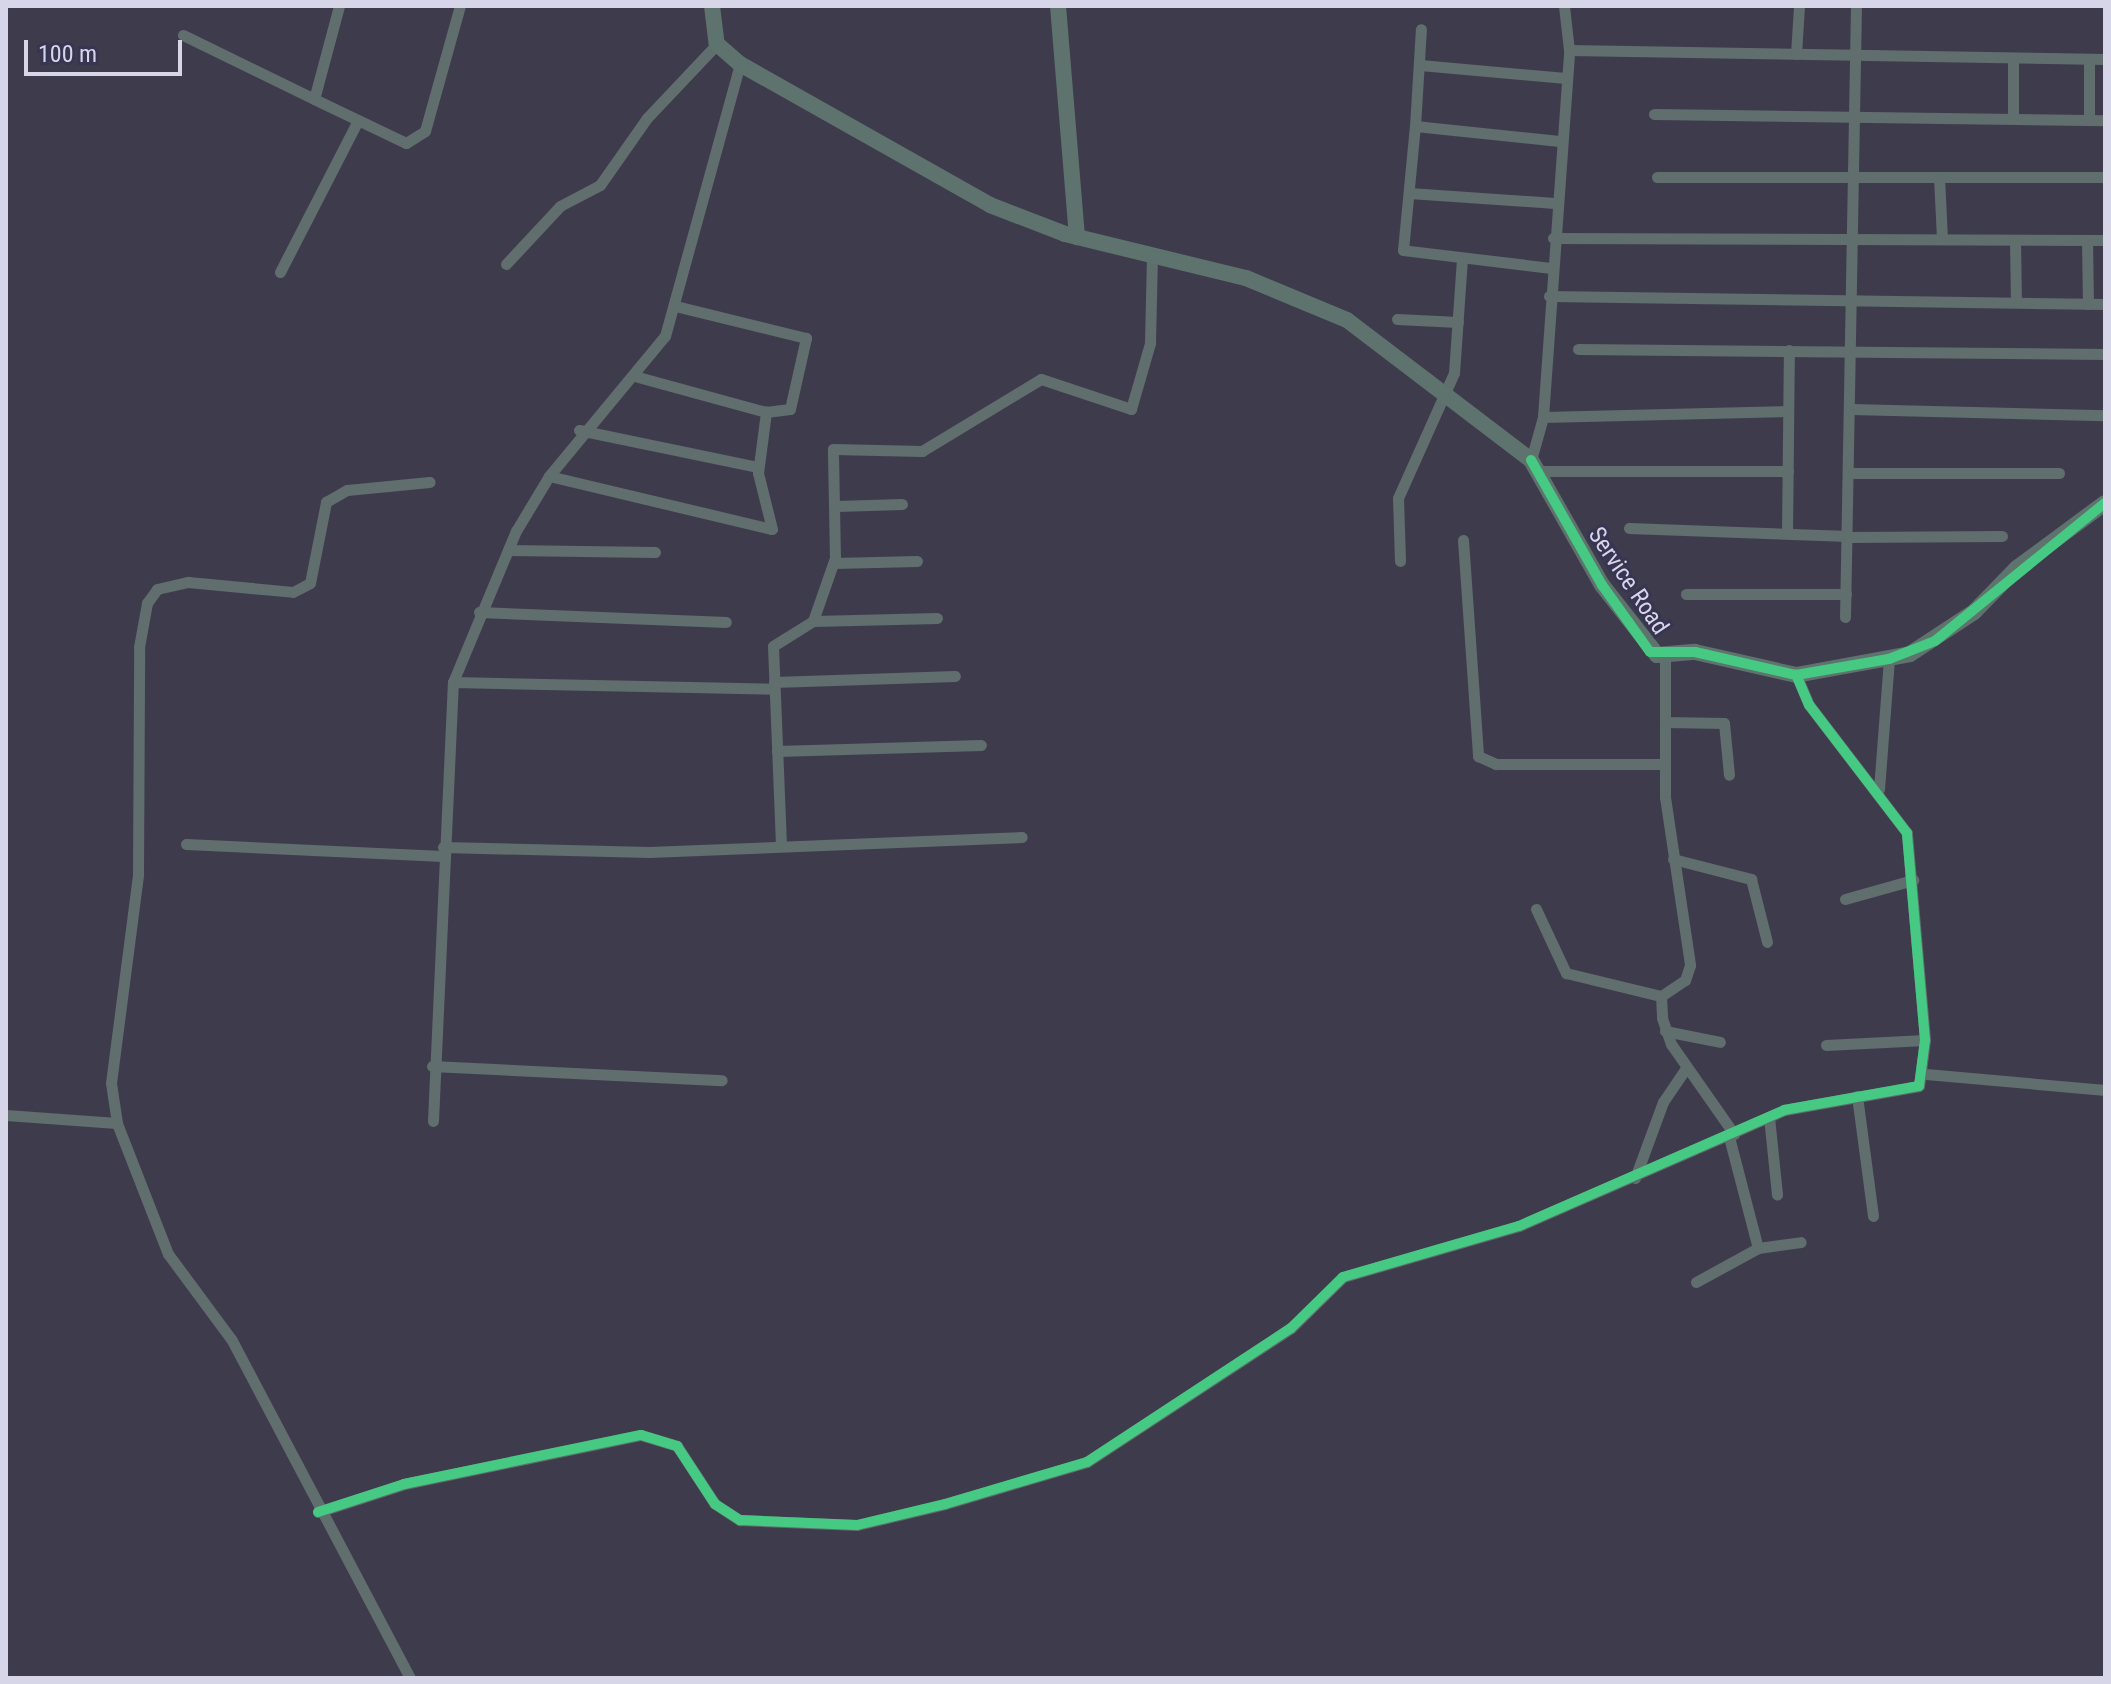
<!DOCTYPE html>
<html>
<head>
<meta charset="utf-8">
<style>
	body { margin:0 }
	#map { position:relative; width:2111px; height:1684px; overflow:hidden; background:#3e3c4c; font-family:"Roboto Condensed",sans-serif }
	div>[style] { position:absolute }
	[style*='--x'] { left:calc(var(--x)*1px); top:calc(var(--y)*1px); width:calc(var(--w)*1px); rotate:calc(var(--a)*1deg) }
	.street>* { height:11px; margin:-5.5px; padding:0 5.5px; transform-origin:5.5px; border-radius:5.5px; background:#606e6d }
	.secondary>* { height:16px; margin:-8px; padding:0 8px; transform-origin:8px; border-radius:8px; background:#5e736d }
	.cycleway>* { height:10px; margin:-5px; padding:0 5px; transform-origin:5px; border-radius:5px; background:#46c982 }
	span { translate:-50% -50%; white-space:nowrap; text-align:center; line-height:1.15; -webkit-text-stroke:6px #383553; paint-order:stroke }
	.street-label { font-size:24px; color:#d7d6e9 }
	.frame { position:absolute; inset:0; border:8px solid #d7d6e9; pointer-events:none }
	.scale { position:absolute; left:24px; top:40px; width:158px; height:36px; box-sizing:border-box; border:4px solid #d7d6e9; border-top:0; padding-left:10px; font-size:24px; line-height:28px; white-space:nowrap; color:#d7d6e9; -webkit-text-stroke:6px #383553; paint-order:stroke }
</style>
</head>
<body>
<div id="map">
	<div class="street">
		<div style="--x:339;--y:6;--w:96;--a:105"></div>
		<div style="--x:314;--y:99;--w:102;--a:25.6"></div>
		<div style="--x:406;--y:143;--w:22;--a:-32"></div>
		<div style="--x:425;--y:131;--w:130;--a:-74.4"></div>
		<div style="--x:183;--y:35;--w:146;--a:26"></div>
		<div style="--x:1569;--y:50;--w:536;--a:0.96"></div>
		<div style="--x:1796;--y:54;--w:48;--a:-86.4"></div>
		<div style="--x:2089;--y:59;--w:61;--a:90"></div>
		<div style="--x:2013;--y:60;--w:58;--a:90"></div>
		<div style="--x:1420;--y:65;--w:146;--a:5.1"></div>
		<div style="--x:1654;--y:114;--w:451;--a:0.8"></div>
		<div style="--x:1415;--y:126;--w:97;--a:-86.5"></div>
		<div style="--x:1657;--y:177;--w:448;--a:0"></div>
		<div style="--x:1939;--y:177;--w:61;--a:87.2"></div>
		<div style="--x:1409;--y:193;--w:146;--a:3.9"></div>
		<div style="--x:1553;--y:238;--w:552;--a:0.21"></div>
		<div style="--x:2015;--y:240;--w:62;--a:89.1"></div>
		<div style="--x:2087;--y:240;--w:64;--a:89.1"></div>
		<div style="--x:506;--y:264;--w:79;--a:-47"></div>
		<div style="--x:560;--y:206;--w:45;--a:-27.7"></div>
		<div style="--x:600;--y:185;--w:82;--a:-55"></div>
		<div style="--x:647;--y:118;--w:102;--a:-46.6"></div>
		<div style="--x:1551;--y:268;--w:149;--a:-173.1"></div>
		<div style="--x:1403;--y:250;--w:125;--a:-84.5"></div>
		<div style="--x:1415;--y:126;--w:145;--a:5.9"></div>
		<div style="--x:280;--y:272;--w:169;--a:-62.8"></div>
		<div style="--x:1549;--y:296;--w:556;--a:0.82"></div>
		<div style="--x:1397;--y:319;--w:61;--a:2.8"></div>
		<div style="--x:1578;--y:349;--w:527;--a:0.54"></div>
		<div style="--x:638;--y:377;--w:133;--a:15.3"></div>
		<div style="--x:766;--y:412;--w:24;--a:-7"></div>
		<div style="--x:790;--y:409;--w:73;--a:-77.3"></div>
		<div style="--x:806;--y:338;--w:134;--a:-166.2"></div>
		<div style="--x:1851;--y:409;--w:254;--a:1.4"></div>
		<div style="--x:1543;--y:417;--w:245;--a:-1.4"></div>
		<div style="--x:579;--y:430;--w:183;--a:11.7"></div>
		<div style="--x:1531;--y:460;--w:45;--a:-74.4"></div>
		<div style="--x:1543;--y:417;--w:368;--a:-85.9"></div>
		<div style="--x:1569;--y:50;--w:44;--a:-96.5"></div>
		<div style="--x:1537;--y:471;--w:251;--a:0"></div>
		<div style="--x:1850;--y:473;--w:209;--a:0"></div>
		<div style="--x:549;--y:476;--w:229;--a:13.4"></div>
		<div style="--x:772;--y:529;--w:58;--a:-104"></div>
		<div style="--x:758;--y:473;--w:62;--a:-82.5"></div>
		<div style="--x:836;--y:506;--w:66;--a:-1.7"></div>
		<div style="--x:1629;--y:528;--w:220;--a:2.1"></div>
		<div style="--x:1787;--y:533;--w:183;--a:-89.4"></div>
		<div style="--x:1849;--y:537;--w:153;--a:-0.4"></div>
		<div style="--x:1463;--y:540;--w:217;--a:86"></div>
		<div style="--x:1478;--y:756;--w:20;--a:24"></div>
		<div style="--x:1496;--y:764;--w:169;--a:0"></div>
		<div style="--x:508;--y:550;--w:147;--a:0.8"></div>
		<div style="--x:1400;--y:561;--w:63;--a:-91.8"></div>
		<div style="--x:1398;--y:498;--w:137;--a:-65.9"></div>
		<div style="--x:1454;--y:373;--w:115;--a:-86"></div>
		<div style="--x:834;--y:563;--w:83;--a:-1.4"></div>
		<div style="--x:1686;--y:594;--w:160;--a:0"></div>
		<div style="--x:479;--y:612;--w:247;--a:2.3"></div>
		<div style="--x:1845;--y:617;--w:611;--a:-88.97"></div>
		<div style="--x:813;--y:621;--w:124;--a:-1.4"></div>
		<div style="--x:1665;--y:657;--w:140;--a:90"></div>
		<div style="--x:1665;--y:797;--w:170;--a:81.5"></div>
		<div style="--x:1690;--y:965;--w:16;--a:108"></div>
		<div style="--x:1685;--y:980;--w:29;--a:146"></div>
		<div style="--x:1661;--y:996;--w:22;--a:87"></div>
		<div style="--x:1662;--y:1018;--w:28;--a:71"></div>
		<div style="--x:1671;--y:1044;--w:110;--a:55"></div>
		<div style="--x:453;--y:682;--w:321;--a:1.2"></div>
		<div style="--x:774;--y:682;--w:181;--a:-1.9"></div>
		<div style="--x:1665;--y:722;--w:59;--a:1"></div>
		<div style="--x:1724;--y:723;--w:52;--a:84.5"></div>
		<div style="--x:777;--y:751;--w:204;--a:-1.7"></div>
		<div style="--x:1879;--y:789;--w:130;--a:-85.6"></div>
		<div style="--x:186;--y:844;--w:257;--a:2.7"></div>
		<div style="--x:781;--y:845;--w:199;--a:-92.3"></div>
		<div style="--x:773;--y:646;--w:47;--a:-32"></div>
		<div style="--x:813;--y:621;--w:67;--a:-70.8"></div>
		<div style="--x:835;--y:558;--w:109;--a:-91.1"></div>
		<div style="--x:833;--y:449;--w:89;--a:1.3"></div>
		<div style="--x:922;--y:451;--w:139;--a:-31.2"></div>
		<div style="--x:1041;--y:379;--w:95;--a:18.4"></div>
		<div style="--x:1131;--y:409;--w:69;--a:-73.9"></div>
		<div style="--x:1150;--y:343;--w:85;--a:-88.7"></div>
		<div style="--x:443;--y:847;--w:206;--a:1.4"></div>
		<div style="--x:649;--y:852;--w:373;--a:-2.3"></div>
		<div style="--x:1673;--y:859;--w:81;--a:14.4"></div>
		<div style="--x:1751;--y:879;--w:65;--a:75.7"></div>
		<div style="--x:1845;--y:899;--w:71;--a:-15.6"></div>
		<div style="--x:1536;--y:909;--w:71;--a:64.9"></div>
		<div style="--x:1566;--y:973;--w:98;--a:13.6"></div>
		<div style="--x:1665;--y:1031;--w:56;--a:11.3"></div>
		<div style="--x:1826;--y:1045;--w:99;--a:-2.9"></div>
		<div style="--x:432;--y:1066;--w:290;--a:2.8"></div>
		<div style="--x:1926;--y:1074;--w:180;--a:5.1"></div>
		<div style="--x:1857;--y:1096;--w:121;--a:82.4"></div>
		<div style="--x:6;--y:1115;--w:111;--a:4.1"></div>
		<div style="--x:1769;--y:1117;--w:78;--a:84.1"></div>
		<div style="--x:433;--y:1121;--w:439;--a:-87.4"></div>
		<div style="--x:453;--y:682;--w:164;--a:-67.4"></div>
		<div style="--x:516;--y:531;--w:64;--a:-59"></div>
		<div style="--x:549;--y:476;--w:182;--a:-50.4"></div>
		<div style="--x:665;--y:336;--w:282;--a:-74.6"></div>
		<div style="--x:1729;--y:1137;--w:115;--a:75.4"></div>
		<div style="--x:1635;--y:1178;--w:81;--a:-69.8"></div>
		<div style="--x:1663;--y:1102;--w:41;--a:-55.9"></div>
		<div style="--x:1696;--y:1282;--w:71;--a:-28.7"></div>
		<div style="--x:1758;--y:1248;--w:43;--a:-7.9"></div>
		<div style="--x:318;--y:1512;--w:90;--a:-18"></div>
		<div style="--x:404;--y:1484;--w:242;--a:-11.7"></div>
		<div style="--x:641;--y:1435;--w:38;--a:17"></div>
		<div style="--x:677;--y:1446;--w:69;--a:56.8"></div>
		<div style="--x:715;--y:1504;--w:30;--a:33"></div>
		<div style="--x:740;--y:1520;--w:117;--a:2.4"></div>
		<div style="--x:857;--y:1525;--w:90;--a:-13.4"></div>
		<div style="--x:945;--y:1504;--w:148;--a:-16.5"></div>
		<div style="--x:1087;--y:1462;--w:244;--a:-33.3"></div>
		<div style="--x:1291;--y:1328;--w:73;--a:-44.4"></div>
		<div style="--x:1343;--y:1277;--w:183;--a:-16.2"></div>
		<div style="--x:1519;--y:1226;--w:289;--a:-23.6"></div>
		<div style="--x:1784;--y:1110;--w:137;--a:-10.1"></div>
		<div style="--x:1919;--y:1086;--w:46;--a:-82.6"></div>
		<div style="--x:1925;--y:1040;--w:208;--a:-95"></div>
		<div style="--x:1907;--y:833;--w:161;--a:-127.4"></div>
		<div style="--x:1809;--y:705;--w:33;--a:-113"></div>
		<div style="--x:410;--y:1678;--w:383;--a:-117.8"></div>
		<div style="--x:231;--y:1339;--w:106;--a:-126.5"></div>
		<div style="--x:168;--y:1254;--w:141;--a:-111.3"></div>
		<div style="--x:117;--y:1123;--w:40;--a:-98.5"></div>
		<div style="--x:111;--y:1083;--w:211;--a:-82.6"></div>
		<div style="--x:138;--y:874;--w:227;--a:-89.7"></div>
		<div style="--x:139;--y:647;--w:45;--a:-79.7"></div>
		<div style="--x:147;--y:603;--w:17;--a:-54"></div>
		<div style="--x:157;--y:589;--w:32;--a:-13"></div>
		<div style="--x:188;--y:582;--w:105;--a:5.4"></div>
		<div style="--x:293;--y:592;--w:19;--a:-28"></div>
		<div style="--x:310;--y:583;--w:83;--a:-78.8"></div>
		<div style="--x:326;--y:502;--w:24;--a:-30"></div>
		<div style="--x:347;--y:490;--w:83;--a:-5.5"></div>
	</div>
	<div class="secondary">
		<div style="--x:712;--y:6;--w:38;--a:83"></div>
		<div style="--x:717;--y:44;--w:30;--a:41"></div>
		<div style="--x:740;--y:64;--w:287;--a:29.4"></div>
		<div style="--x:990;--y:205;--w:80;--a:21.1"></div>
		<div style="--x:1065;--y:234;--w:186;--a:13.7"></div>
		<div style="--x:1246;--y:278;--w:109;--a:22.6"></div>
		<div style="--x:1347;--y:320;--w:231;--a:37.3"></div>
		<div style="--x:1531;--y:460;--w:144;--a:60.4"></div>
		<div style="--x:1602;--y:585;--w:89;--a:51.8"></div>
		<div style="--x:1657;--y:655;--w:38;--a:-5"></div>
		<div style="--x:1695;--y:652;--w:104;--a:12.8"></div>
		<div style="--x:1796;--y:675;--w:116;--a:-10.4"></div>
		<div style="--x:1910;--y:654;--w:77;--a:-33.3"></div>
		<div style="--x:1974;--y:612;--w:62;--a:-45.7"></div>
		<div style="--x:2017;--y:568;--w:109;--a:-36.5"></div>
		<div style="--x:1058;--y:6;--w:232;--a:85.3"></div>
	</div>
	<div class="cycleway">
		<div style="--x:1531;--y:460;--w:144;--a:60.4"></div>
		<div style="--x:1602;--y:585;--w:82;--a:54.4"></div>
		<div style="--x:1650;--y:652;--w:45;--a:0"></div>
		<div style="--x:1695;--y:652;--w:104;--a:12.8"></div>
		<div style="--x:1796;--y:675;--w:94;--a:-9.8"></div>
		<div style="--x:1889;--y:659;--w:49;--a:-21.4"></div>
		<div style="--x:1935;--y:641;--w:219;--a:-39.1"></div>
		<div style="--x:318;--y:1512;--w:90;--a:-18"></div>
		<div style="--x:404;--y:1484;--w:242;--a:-11.7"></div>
		<div style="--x:641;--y:1435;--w:38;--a:17"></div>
		<div style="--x:677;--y:1446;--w:69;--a:56.8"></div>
		<div style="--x:715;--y:1504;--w:30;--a:33"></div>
		<div style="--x:740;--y:1520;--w:117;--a:2.4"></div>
		<div style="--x:857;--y:1525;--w:90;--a:-13.4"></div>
		<div style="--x:945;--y:1504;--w:148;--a:-16.5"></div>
		<div style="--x:1087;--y:1462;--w:244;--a:-33.3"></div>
		<div style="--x:1291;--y:1328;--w:73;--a:-44.4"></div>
		<div style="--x:1343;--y:1277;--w:183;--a:-16.2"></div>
		<div style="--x:1519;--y:1226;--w:289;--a:-23.6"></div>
		<div style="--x:1784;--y:1110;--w:137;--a:-10.1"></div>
		<div style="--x:1919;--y:1086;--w:46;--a:-82.6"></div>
		<div style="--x:1925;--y:1040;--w:208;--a:-95"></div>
		<div style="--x:1907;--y:833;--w:161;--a:-127.4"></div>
		<div style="--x:1809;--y:705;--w:33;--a:-113"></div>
	</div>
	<div class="street-label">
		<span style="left:1628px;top:581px;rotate:56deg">Service Road</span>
	</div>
	<div class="frame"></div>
	<div class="scale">100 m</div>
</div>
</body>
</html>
